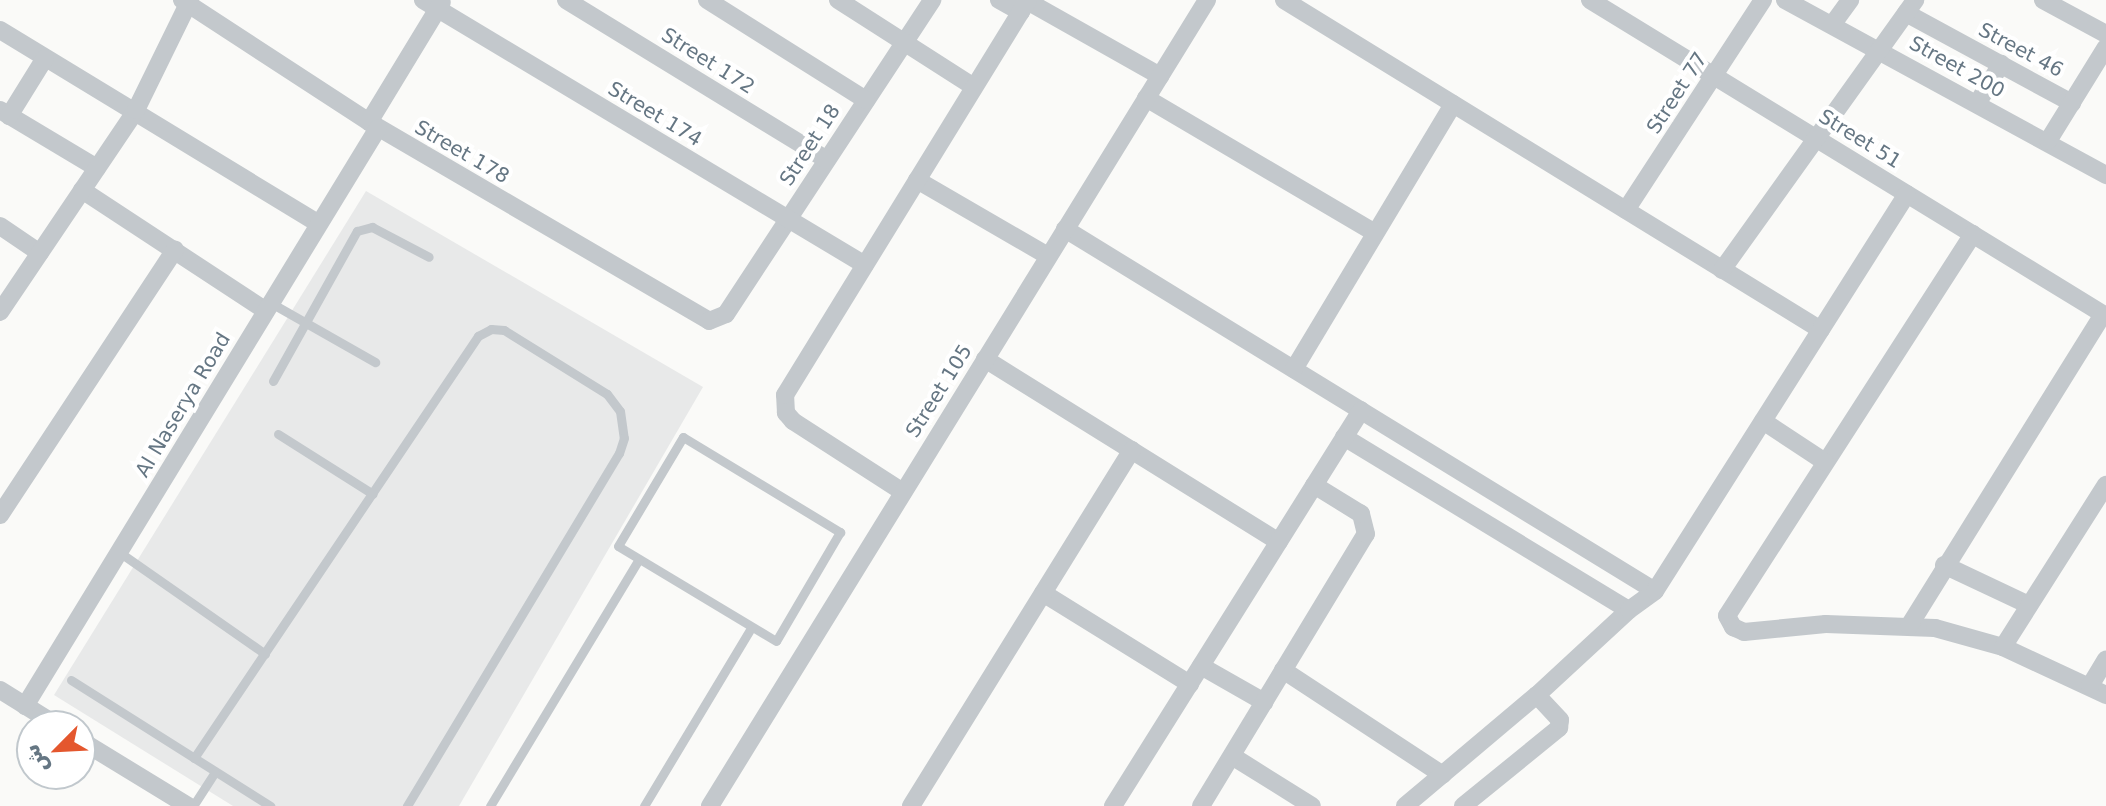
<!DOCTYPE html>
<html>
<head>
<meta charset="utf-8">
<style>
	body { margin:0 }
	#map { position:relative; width:2106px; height:806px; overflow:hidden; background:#fafaf8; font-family:"DejaVu Sans","Noto Naskh Arabic",sans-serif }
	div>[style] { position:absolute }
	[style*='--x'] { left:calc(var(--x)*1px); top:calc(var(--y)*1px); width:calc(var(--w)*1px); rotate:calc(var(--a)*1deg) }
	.built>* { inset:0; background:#e8e9e9 }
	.service>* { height:9px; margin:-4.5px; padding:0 4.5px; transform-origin:4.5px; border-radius:4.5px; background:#c3c8cc }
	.minor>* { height:18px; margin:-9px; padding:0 9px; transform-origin:9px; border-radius:9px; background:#c3c8cc }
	span { translate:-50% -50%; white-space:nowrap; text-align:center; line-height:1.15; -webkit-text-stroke:8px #fff; paint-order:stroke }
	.street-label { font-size:20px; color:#657683 }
	.north { position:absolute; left:16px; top:710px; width:80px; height:80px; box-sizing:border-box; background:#fff; border:2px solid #c1c8cd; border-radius:50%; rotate:246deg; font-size:22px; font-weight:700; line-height:32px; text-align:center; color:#657683 }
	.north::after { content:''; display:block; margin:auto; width:28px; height:36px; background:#e4572e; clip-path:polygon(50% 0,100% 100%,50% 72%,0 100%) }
</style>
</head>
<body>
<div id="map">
	<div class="built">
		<div style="clip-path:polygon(366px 191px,703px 387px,459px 806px,233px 806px,54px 695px)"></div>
	</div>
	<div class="service">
		<div style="--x:271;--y:303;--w:120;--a:29.6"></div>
		<div style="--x:273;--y:381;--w:172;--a:-60.8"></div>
		<div style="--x:357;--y:231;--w:16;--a:-15"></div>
		<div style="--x:372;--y:227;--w:64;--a:27.8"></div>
		<div style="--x:278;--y:434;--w:112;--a:32.3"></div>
		<div style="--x:683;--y:437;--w:184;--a:31.2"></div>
		<div style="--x:840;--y:532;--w:126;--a:120.4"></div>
		<div style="--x:776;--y:641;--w:184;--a:-149"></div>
		<div style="--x:618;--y:546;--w:127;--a:-59.2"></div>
		<div style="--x:119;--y:552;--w:178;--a:34.9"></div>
		<div style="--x:71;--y:680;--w:236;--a:32.3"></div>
		<div style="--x:194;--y:758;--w:509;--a:-56.06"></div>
		<div style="--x:478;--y:336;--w:15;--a:-28"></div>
		<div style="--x:491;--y:329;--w:13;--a:4"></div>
		<div style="--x:504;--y:330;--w:121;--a:31.9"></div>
		<div style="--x:607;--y:394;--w:21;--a:53"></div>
		<div style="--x:620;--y:411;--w:27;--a:82"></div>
		<div style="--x:624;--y:438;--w:16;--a:108"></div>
		<div style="--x:619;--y:453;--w:412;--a:121"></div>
		<div style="--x:193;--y:806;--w:40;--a:-57.1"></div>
		<div style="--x:490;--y:806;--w:288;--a:-58.9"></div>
		<div style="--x:644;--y:806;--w:208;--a:-59"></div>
	</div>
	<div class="minor">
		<div style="--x:182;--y:0;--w:223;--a:33.1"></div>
		<div style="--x:369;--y:122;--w:394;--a:30.3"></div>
		<div style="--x:709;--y:321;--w:18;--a:-22"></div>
		<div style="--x:726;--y:314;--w:376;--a:-56.7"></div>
		<div style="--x:423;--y:0;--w:515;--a:30.94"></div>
		<div style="--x:566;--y:0;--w:306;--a:31.5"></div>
		<div style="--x:707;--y:0;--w:188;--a:32.2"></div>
		<div style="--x:838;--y:0;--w:161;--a:32.6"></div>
		<div style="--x:999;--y:0;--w:25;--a:29"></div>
		<div style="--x:1284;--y:0;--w:630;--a:31.57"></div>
		<div style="--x:1590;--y:0;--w:605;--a:31.48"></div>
		<div style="--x:1785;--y:0;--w:366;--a:28.6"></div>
		<div style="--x:2043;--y:0;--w:72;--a:28.4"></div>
		<div style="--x:1027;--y:1;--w:153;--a:29.4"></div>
		<div style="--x:1906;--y:13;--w:189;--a:28.5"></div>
		<div style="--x:1832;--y:25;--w:31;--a:-54"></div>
		<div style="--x:0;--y:30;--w:373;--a:31.3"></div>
		<div style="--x:1146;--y:98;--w:266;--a:30.5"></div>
		<div style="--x:1977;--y:104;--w:47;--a:-59"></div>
		<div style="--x:0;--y:110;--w:113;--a:30.9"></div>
		<div style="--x:9;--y:116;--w:68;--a:-58.2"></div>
		<div style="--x:369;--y:122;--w:140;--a:-58.7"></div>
		<div style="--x:2048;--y:141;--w:110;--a:-58.3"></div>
		<div style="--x:917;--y:180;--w:151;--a:30.1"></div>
		<div style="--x:82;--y:190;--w:220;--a:33.3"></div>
		<div style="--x:1626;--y:210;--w:251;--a:-56.9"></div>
		<div style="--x:0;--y:226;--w:48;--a:34"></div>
		<div style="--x:1065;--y:229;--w:692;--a:31.53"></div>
		<div style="--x:1973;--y:234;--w:454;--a:122.8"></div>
		<div style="--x:1727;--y:616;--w:13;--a:61"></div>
		<div style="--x:1733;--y:627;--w:12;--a:24"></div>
		<div style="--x:1744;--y:632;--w:82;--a:-5.6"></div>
		<div style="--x:1826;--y:624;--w:109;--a:2.1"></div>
		<div style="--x:1935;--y:628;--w:71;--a:15.6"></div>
		<div style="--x:2003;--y:647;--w:114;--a:25"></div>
		<div style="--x:1722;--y:270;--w:332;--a:-54.4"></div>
		<div style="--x:0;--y:312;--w:244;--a:-56"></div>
		<div style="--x:136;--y:110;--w:123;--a:-63.9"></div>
		<div style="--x:985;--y:359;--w:346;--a:31.9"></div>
		<div style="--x:1294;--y:369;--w:309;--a:-59"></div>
		<div style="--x:1763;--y:421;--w:74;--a:33.5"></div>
		<div style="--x:1344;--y:437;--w:333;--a:31.3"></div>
		<div style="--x:903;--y:492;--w:131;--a:-147.2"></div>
		<div style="--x:793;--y:421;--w:11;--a:-131"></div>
		<div style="--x:786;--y:413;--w:18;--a:-93"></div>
		<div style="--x:785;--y:395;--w:464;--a:-58.4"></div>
		<div style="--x:0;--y:515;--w:318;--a:-56.6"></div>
		<div style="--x:1944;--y:565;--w:94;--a:25.2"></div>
		<div style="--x:1043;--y:593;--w:173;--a:31.8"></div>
		<div style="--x:1909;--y:626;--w:367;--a:-58.1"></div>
		<div style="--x:2003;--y:647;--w:192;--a:-57.6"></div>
		<div style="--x:1201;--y:666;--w:73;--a:29.7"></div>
		<div style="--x:1283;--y:670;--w:191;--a:33.3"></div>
		<div style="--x:2090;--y:686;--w:31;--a:-59"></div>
		<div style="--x:0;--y:690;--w:68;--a:31.8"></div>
		<div style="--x:25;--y:706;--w:677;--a:-58.59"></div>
		<div style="--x:80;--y:740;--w:127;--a:31.4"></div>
		<div style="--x:1232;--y:756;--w:94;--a:32"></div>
		<div style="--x:710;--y:806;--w:947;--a:-58.34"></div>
		<div style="--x:911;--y:806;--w:419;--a:-58.2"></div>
		<div style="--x:1113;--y:806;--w:467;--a:-57.9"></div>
		<div style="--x:1201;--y:806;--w:318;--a:-58.8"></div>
		<div style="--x:1366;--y:534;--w:21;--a:-104"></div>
		<div style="--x:1361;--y:514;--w:55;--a:-148.3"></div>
		<div style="--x:1405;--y:806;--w:172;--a:-40.1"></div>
		<div style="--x:1537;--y:695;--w:125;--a:-42.7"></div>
		<div style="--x:1629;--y:610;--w:32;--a:-36"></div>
		<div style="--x:1655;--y:591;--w:470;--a:-57.6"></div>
		<div style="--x:1463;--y:806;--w:124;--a:-39.1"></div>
		<div style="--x:1559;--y:728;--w:8;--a:-83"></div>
		<div style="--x:1560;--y:720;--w:34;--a:-133"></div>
	</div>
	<div class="street-label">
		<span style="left:2021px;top:50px;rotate:28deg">Street 46</span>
		<span style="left:708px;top:61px;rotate:32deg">Street 172</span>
		<span style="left:1957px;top:67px;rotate:29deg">Street 200</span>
		<span style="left:1677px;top:93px;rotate:-57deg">Street 77</span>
		<span style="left:655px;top:114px;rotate:31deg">Street 174</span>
		<span style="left:1860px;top:139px;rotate:32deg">Street 51</span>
		<span style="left:810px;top:145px;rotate:-57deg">Street 18</span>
		<span style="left:462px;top:152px;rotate:30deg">Street 178</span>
		<span style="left:939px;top:391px;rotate:-58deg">Street 105</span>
		<span style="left:183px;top:405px;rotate:-59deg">Al Naserya Road</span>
	</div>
	<div class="north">ش</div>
</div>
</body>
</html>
